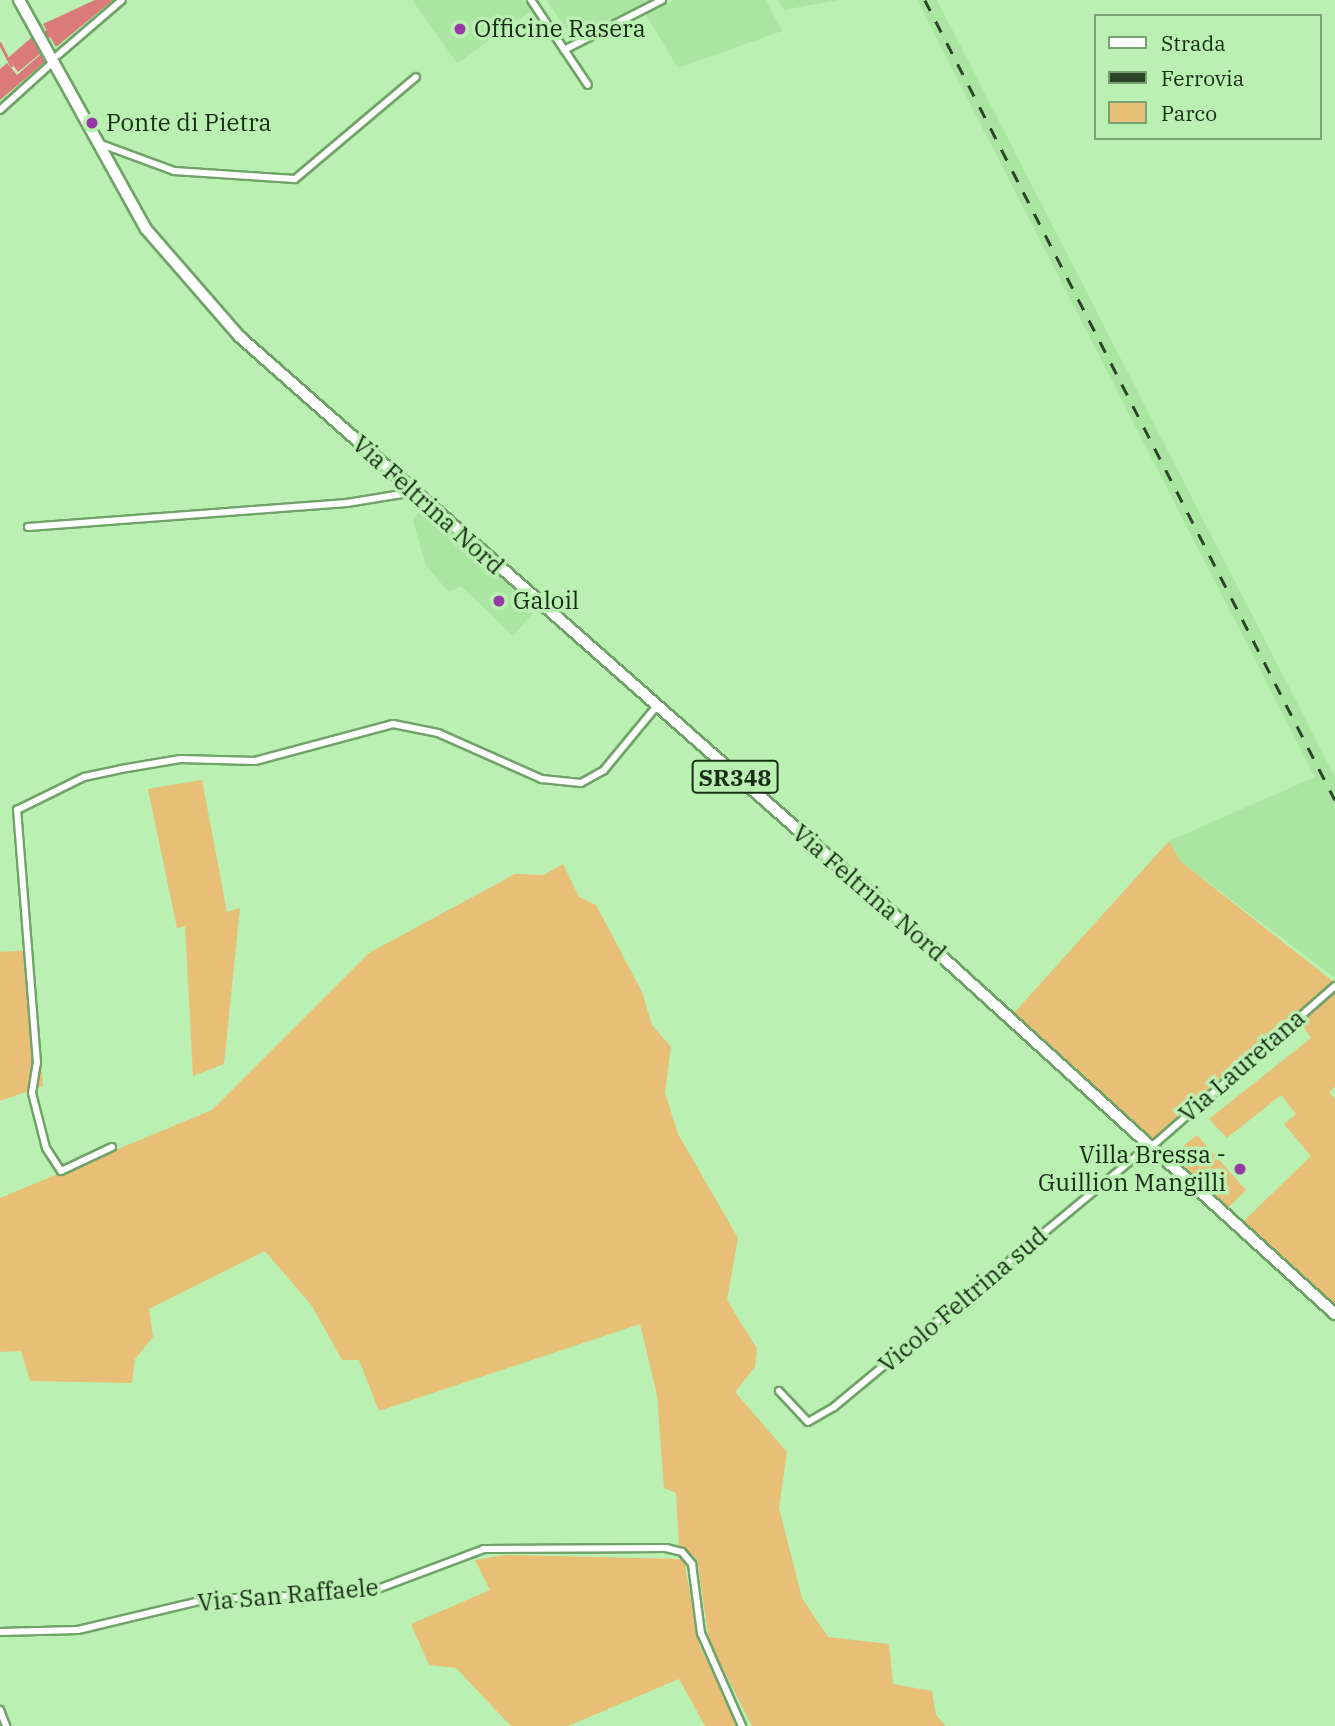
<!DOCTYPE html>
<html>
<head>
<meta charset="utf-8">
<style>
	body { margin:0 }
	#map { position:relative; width:1335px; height:1726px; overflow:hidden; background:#baf0b2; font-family:"IBM Plex Serif",serif }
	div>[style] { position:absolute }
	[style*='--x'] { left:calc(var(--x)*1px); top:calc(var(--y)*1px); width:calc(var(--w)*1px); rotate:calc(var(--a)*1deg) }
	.built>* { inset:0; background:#aae5a1 }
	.green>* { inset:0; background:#e7bf77 }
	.water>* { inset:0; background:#da7a79 }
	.stream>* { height:2.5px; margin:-1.25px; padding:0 1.25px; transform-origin:1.25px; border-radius:1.25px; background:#da7a79 }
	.canal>* { height:8px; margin:-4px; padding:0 4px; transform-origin:4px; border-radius:4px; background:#da7a79 }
	.roads { filter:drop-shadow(2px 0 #70a368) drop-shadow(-2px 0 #70a368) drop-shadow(0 2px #70a368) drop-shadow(0 -2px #70a368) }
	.minor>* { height:6px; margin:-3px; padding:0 3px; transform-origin:3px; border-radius:3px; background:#fff }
	.primary>* { height:10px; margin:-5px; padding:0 5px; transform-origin:5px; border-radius:5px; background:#fff }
	.rail>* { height:2.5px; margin-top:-1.25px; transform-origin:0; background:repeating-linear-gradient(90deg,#2c4428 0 12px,transparent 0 24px) }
	.dots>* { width:19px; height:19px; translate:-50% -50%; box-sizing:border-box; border:4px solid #baf0b2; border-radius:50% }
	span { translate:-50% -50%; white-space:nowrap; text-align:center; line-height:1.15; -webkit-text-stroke:7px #baf0b2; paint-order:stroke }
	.shield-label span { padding:2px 5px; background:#baf0b2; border:2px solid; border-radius:5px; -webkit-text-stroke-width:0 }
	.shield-label { font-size:23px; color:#182c15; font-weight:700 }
	.poi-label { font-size:24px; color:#182c15 }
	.left { translate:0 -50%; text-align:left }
	.right { translate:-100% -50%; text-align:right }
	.street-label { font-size:24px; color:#182c15 }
	.legend { position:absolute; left:1094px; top:14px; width:228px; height:126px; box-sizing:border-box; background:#baf0b2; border:2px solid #79a273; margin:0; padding:9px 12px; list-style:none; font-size:21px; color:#182c15 }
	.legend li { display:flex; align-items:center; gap:14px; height:35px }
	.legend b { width:35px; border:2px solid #79a273 }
</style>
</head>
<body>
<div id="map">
	<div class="built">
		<div style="clip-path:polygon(412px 0,523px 0,531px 11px,457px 63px)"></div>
		<div style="clip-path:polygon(546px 0,651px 0,575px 41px)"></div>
		<div style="clip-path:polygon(674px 0,766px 0,782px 31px,678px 68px,646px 15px)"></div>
		<div style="clip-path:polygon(778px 0,838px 0,784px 10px)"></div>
		<div style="clip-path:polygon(917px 0,937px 0,1335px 777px,1335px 978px,1180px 861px,1169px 841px,1315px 777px)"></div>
		<div style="clip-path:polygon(424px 503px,538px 607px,513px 636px,461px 586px,449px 592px,426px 566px,413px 521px)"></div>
	</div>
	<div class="green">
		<div style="clip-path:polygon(202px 780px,227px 912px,240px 908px,224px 1064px,193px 1076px,185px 926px,177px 928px,148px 789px)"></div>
		<div style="clip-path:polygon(1169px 841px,1180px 861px,1335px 983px,1153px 1140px,1014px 1013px)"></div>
		<div style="clip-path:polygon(563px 864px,579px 897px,596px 905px,642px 992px,652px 1025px,671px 1047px,665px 1093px,678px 1134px,738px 1238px,727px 1300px,757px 1349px,755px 1367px,735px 1392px,787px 1452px,779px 1508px,802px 1598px,828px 1637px,889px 1644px,893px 1684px,932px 1691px,936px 1715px,946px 1726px,752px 1726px,709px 1641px,697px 1559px,679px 1545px,676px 1493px,664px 1488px,657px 1395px,640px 1324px,379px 1411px,359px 1360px,342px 1360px,312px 1306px,265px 1251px,149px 1309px,153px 1337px,135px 1359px,132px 1383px,30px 1381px,21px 1351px,0 1352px,0 1198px,212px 1110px,369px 953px,515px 874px,544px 875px)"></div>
		<div style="clip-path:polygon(31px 950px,43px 1086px,0 1101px,0 952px)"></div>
		<div style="clip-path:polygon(1335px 990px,1335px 1087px,1329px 1092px,1335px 1099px,1335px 1304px,1243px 1222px,1311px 1156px,1284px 1124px,1296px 1114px,1281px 1095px,1227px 1138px,1209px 1119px,1311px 1038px,1300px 1021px)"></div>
		<div style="clip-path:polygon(1197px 1135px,1246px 1190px,1226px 1210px,1168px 1158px)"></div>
		<div style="clip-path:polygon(505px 1555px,684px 1559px,699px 1645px,740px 1726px,705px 1726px,679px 1679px,568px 1726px,511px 1726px,456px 1668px,429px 1665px,411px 1624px,490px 1590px,475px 1560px)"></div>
	</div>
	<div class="water">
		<div style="clip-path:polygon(95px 0,113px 0,56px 47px,43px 24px)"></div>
		<div style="clip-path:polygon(32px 37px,41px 53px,18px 72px,8px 58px)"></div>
		<div style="clip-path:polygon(41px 54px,46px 61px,0 100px,0 69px,7px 63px,17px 75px)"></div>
	</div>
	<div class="stream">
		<div style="--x:0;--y:43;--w:25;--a:63"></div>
	</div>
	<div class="canal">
		<div style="--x:45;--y:36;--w:14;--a:-34"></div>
	</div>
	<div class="roads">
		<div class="minor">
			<div style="--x:531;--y:0;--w:102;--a:56.2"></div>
			<div style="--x:564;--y:50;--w:110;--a:-27"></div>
			<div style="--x:58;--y:55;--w:84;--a:-40.7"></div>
			<div style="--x:0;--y:110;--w:70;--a:-42.1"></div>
			<div style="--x:101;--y:144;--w:78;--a:20.3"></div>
			<div style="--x:174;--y:171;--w:121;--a:3.8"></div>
			<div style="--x:295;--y:179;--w:158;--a:-40.1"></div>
			<div style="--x:28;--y:527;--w:320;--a:-4.3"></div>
			<div style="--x:347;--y:503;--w:68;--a:-9.3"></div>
			<div style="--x:112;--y:1147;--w:56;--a:154.8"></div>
			<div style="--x:61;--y:1171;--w:27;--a:-123"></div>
			<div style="--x:46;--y:1148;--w:57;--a:-104.3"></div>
			<div style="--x:32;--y:1093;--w:30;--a:-81"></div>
			<div style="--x:37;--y:1063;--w:254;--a:-94.5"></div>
			<div style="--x:17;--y:810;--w:75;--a:-26.2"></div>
			<div style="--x:84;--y:777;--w:38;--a:-12"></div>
			<div style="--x:121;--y:769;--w:60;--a:-9.6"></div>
			<div style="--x:180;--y:759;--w:75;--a:1.5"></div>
			<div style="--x:255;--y:761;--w:143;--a:-15"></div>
			<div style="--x:393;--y:724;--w:46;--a:11.3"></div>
			<div style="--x:438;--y:733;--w:114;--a:23.9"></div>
			<div style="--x:542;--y:779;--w:39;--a:6"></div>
			<div style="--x:581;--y:783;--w:26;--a:-29"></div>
			<div style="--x:604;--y:770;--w:82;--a:-50.5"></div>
			<div style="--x:1150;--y:1148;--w:246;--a:-41.2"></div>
			<div style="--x:779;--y:1391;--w:42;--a:46.9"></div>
			<div style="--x:808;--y:1422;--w:30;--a:-30"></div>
			<div style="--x:834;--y:1407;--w:408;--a:-39.7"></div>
			<div style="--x:0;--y:1632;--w:78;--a:-1.5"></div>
			<div style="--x:78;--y:1630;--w:134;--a:-13.4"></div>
			<div style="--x:208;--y:1599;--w:159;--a:-2.2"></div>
			<div style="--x:367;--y:1593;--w:125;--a:-20.6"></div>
			<div style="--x:484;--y:1549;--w:182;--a:-0.3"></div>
			<div style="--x:666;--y:1548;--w:16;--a:14"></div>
			<div style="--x:682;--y:1552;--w:16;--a:50"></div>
			<div style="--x:692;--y:1564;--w:70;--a:82.6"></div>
			<div style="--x:701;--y:1633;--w:102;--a:66.2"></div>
			<div style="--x:0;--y:1710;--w:17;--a:69"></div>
		</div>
		<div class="primary">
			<div style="--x:19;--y:0;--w:262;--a:61"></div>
			<div style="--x:146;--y:229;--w:143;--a:49"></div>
			<div style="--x:240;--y:337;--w:949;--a:41.45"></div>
			<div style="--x:951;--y:965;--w:519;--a:42.27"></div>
		</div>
	</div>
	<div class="rail">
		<div style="--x:925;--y:0;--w:899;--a:62.86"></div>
	</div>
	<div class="dots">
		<div style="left:460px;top:29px;background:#963ba6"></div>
		<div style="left:92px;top:123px;background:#963ba6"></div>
		<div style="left:499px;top:601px;background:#963ba6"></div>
		<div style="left:1240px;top:1169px;background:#963ba6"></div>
	</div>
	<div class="shield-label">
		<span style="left:735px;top:777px">SR348</span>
	</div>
	<div class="poi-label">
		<span class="left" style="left:474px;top:29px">Officine Rasera</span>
		<span class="left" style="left:106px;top:123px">Ponte di Pietra</span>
		<span class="left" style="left:513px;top:601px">Galoil</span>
		<span class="right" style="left:1226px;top:1169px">Villa Bressa -<br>Guillion Mangilli</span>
	</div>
	<div class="street-label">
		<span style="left:428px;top:505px;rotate:42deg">Via Feltrina Nord</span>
		<span style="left:869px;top:893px;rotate:41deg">Via Feltrina Nord</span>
		<span style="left:1242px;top:1066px;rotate:-41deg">Via Lauretana</span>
		<span style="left:963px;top:1300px;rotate:-40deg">Vicolo Feltrina sud</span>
		<span style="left:288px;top:1595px;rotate:-5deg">Via San Raffaele</span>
	</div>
	<ul class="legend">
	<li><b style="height:9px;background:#fff"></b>Strada</li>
	<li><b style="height:9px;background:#2c4428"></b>Ferrovia</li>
	<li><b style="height:19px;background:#e7bf77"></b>Parco</li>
	</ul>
</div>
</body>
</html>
